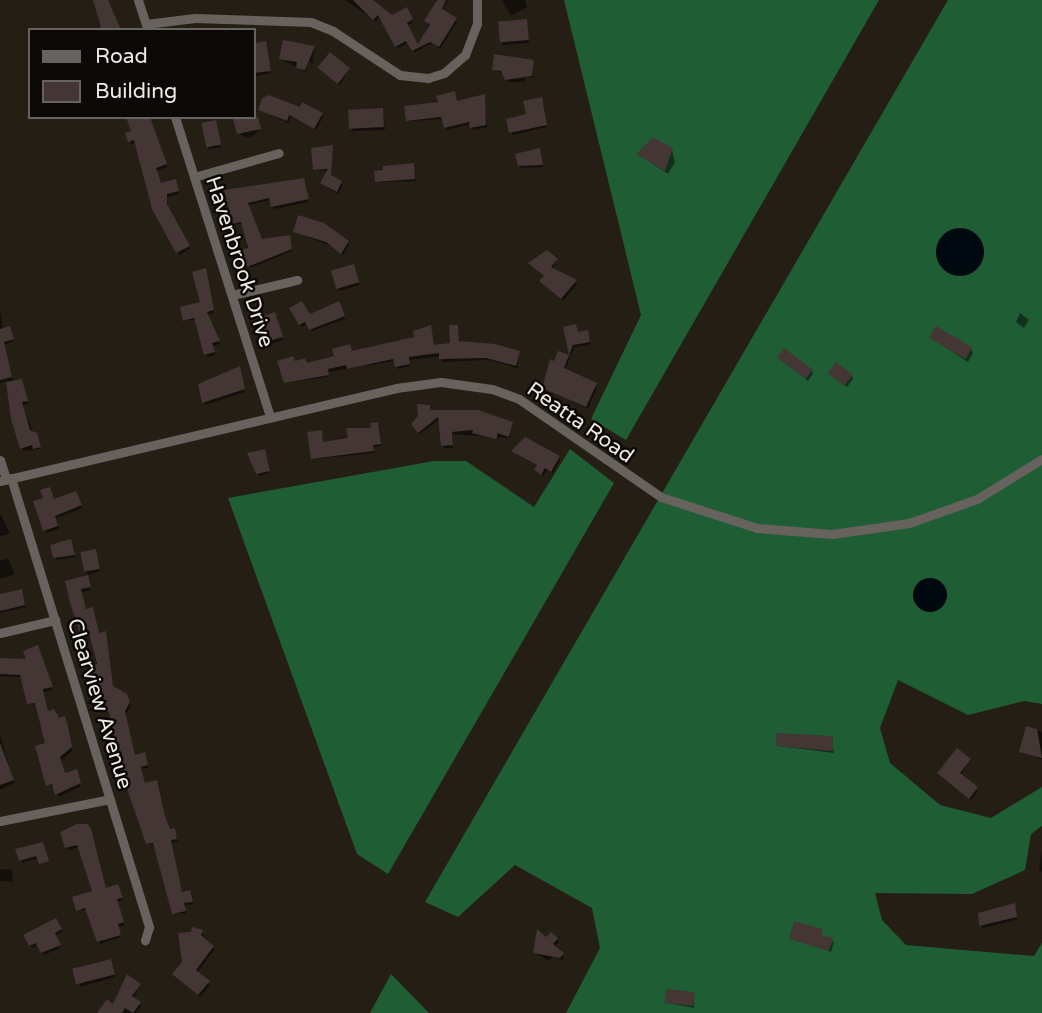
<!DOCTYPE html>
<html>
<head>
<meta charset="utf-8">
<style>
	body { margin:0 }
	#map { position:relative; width:1042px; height:1013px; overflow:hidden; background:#241e15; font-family:"Varela Round",sans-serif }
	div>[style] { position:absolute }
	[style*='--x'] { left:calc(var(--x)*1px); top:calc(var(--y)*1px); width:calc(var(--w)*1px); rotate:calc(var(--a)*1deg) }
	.forest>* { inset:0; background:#1f5e35 }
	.water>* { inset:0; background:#010910 }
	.round { border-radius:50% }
	.shadow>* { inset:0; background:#0007 }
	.building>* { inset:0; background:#433634; transform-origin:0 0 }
	.minor>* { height:9px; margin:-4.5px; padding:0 4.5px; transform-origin:4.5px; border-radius:4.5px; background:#68625f }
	span { translate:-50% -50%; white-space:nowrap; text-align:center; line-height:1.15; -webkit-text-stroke:5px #0b0805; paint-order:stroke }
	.street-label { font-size:21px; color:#efeae5 }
	.legend { position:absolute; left:28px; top:28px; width:228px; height:91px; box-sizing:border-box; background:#0b0805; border:2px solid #66625f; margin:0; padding:9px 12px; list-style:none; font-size:21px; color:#efeae5 }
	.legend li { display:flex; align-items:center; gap:14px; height:35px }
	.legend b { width:35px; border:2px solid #66625f }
</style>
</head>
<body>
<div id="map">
	<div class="forest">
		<div style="clip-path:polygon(564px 0,879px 0,626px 440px,591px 419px,641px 315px)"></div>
		<div style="clip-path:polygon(948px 0,1042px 0,1042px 704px,1024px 701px,968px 715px,898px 680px,880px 728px,890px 763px,940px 805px,991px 818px,1042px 787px,1042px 826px,1031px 834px,1025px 870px,972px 894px,875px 893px,882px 920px,906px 945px,1034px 956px,1042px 943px,1042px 1013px,566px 1013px,600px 948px,592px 908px,515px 865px,458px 917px,425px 902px)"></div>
		<div style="clip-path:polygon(570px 449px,614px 483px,388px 874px,357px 854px,228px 498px,434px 461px,466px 461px,534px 507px)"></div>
		<div style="clip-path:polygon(391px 974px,429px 1013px,370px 1013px)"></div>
	</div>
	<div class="water">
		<div class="round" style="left:936px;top:228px;width:48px;height:48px"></div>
		<div class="round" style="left:913px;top:578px;width:34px;height:34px"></div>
	</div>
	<div class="shadow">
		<div style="clip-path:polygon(345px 0,372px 0,392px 17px,406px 9px,413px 23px,406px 26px,418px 48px,438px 2px,434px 0,448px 0,442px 11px,457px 22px,440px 49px,432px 43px,415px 52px,409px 42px,398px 48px,380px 16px,376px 21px)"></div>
		<div style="clip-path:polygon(502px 0,525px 0,527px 7px,511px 16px)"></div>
		<div style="clip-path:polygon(526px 21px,529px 43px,503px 45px,501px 42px)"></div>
		<div style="clip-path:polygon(265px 43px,271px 73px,255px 76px,254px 45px)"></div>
		<div style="clip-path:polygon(314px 48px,313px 64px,308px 61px,306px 72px,281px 59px)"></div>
		<div style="clip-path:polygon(533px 61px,533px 78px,525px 77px,525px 82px,508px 82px,504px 74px,494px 70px)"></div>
		<div style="clip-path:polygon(349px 69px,340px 85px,321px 70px)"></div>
		<div style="clip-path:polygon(484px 96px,487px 127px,473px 130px,471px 124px,447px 130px,444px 119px,408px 121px)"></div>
		<div style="clip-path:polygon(543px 102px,547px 127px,513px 135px,511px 133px)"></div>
		<div style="clip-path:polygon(382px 109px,385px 130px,352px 131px,351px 128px)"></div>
		<div style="clip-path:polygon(260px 110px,322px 114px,323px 117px,316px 130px,291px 117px,288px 123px)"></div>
		<div class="round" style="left:237px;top:115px;width:22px;height:22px"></div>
		<div style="clip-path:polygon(149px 117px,167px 167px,156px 171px,160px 185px,176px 183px,179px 194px,167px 197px,168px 208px,190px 249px,179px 255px,154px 208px,137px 142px,131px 144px,127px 134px)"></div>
		<div style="clip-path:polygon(217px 124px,221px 147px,209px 149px,207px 147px)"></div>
		<div style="clip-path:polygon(332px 147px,331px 177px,343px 185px,338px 194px,322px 183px,329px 171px,315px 170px)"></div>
		<div style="clip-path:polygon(672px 150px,675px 162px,668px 174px,638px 154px)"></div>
		<div style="clip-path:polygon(540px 153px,543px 167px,521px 168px,519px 165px)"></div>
		<div style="clip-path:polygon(413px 165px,416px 181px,377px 182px)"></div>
		<div style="clip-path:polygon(305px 182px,309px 202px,274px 209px,271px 200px,248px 205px,261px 241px,290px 239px,292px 251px,250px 268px,243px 224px,234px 224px,226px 192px)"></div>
		<div style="clip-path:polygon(295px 232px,348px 242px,349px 245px,343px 255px,329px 245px)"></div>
		<div style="clip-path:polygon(557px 260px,552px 270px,577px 284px,563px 301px,543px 284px,545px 277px,532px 266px)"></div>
		<div style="clip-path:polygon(355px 269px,359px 285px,340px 291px,338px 288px)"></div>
		<div style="clip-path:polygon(205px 270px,214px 313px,207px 315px,220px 344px,212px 346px,215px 355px,207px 357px,197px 320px,184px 320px,202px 304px)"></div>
		<div style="clip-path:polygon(338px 304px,345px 319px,312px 331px,308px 324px,302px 327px,292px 309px,309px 317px)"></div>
		<div style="clip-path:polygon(0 310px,3px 330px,10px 331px,14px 341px,4px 345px,13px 383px,23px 383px,28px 404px,22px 405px,40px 449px,23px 451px,8px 381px,0 383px)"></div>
		<div style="clip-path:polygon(1020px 313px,1029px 320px,1024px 328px,1016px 322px)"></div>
		<div style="clip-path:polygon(275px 316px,283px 340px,270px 344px,269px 341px)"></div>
		<div style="clip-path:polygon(457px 326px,460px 343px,519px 353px,517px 368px,489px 360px,442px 362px,441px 356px,409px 360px,410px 366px,398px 369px,395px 361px,328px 372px,329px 377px,285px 382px,295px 363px,307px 365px,415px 338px,430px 327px,434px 346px,452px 345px)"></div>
		<div style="clip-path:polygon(565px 328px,589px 335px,590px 345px,574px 347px,571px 357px)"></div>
		<div style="clip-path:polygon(931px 338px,971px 348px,973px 353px,968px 362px)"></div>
		<div style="clip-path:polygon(559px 354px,570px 358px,565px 370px,597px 387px,588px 409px,544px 388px)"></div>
		<div style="clip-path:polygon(779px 357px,812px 371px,813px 374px,808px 381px)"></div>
		<div style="clip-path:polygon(239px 368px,245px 392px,205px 405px,200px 385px,228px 377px,227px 371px)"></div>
		<div style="clip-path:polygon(832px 375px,852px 376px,853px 379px,847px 387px)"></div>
		<div style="clip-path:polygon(429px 406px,431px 412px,512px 424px,510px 438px,452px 434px,453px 448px,444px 448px,440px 419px,420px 434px,413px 424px)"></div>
		<div style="clip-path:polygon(379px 427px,381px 446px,373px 447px,374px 453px,313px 459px,322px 435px,323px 443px,350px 440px)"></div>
		<div style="clip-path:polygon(513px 451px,559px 458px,560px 460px,553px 473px,547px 470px,543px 476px,536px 470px,538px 466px)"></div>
		<div style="clip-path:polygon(250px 454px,265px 454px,270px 473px,260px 476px)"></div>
		<div style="clip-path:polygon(75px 493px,82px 508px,55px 519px,59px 529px,46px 533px,53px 500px)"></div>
		<div style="clip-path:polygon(0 514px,2px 517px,10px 534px,0 536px)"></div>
		<div style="clip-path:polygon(72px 544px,75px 557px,57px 560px,55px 557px)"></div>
		<div style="clip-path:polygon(96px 553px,100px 571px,88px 575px,86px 572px)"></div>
		<div style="clip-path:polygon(8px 558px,15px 574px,0 579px,0 561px)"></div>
		<div style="clip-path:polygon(89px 580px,91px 590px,82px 592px,86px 611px,113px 688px,126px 695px,131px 706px,125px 715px,135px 756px,146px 757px,148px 768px,142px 769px,145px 785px,170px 831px,175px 832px,178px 841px,171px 843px,182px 893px,191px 894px,193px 904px,184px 906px,186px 914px,174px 913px,155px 845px,148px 844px,111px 714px,103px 707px,91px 632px,81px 631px,67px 582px)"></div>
		<div style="clip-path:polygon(22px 593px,26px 607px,0 613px,0 596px)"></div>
		<div style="clip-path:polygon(39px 650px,53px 690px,44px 692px,48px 712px,69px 730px,72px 751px,60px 761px,65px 775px,77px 774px,81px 786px,59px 797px,55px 786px,48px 785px,47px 744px,37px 705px,29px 704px,22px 677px,0 676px,0 659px,28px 661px)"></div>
		<div style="clip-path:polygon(1027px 728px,1042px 732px,1042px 759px,1021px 751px)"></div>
		<div style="clip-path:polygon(0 735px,14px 783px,0 790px)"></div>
		<div style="clip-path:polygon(832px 738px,834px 753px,778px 746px)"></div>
		<div style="clip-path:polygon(969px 760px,961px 775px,978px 791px,971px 800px,939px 773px)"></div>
		<div style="clip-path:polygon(77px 825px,106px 890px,119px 889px,123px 900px,117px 902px,124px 925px,118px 927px,121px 937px,100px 944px,87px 910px,78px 910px,95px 892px,80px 847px,68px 850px,62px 833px)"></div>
		<div style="clip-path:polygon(43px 847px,39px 858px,22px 863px,21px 860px)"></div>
		<div style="clip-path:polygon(1042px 850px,1042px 872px,1039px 868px)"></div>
		<div style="clip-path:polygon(0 869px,12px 870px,13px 882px,0 881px)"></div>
		<div style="clip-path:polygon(1014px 905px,1017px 920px,983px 928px,980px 915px)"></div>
		<div style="clip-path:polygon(56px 920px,62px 932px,54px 936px,60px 948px,44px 955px,38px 945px,32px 948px,26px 936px)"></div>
		<div style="clip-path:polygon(821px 931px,822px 937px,834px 942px,831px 952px,791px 938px)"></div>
		<div style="clip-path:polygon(201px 932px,214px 950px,197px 973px,210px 985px,200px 997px,176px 976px)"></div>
		<div style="clip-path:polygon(551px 934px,559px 942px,554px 947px,564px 957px,562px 960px,554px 956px,548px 961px,535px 953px)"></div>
		<div style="clip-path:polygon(111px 963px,115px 977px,80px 987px,79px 985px)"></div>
		<div style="clip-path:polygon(140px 985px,133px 999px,141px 1006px,136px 1013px,100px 1013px)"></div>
		<div style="clip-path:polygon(694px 994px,694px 1008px,667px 1003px)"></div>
	</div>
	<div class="building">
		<div style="clip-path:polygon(93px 0,108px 0,121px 30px,96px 30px,101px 27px)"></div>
		<div style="clip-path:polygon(353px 0,373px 0,392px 15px,407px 7px,413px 19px,407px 23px,418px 44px,430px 24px,424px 21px,437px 0,446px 0,442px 9px,457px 18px,439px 47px,430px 42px,412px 51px,406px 41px,395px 47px,378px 15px,373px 20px)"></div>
		<div style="left:527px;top:19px;width:21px;height:29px;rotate:85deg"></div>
		<div style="clip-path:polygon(283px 40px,315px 46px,305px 70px,296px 68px,297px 62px,279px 59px)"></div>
		<div style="clip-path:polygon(266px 41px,271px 71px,254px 73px,254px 43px)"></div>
		<div style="left:330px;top:52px;width:26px;height:20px;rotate:39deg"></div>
		<div style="clip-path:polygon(494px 54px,534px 60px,532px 76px,505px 80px,501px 71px,492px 70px)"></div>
		<div style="clip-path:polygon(455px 91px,457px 101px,485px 94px,486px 125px,470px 128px,469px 122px,444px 128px,441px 117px,406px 121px,404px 106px,438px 102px,436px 96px)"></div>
		<div style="clip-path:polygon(269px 95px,300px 107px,302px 102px,323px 113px,314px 129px,289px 115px,287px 121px,258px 110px,262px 98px)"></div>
		<div style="clip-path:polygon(542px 97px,547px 125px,509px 133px,506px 119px,526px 114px,523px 101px)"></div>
		<div style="left:383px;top:108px;width:19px;height:35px;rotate:87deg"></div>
		<div style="clip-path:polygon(126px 117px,150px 117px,167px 164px,156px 168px,161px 183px,176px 179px,179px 191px,167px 194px,167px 204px,190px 246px,176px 253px,152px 209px,134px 140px,128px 142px,125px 133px,131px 131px)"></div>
		<div style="clip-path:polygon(258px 117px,261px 129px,237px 134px,233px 119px)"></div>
		<div style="left:216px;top:120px;width:25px;height:15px;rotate:78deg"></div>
		<div style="clip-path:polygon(653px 137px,673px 148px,665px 171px,636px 154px)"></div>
		<div style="clip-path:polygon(333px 145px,331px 175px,342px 181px,337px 192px,320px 183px,328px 169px,313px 170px,311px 148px)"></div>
		<div style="clip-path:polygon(540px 148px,543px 165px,518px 166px,515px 154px)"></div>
		<div style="clip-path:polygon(414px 163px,415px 179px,375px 182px,374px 171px,383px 170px,383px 166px)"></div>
		<div style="clip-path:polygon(304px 178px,309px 199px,271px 207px,269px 198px,248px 203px,262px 239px,290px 235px,292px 249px,247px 267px,242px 250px,248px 248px,241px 222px,233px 224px,224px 190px)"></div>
		<div style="clip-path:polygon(298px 215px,324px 223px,349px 241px,341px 254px,326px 242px,293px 232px)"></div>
		<div style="clip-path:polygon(547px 250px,558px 259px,551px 267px,577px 280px,561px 299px,539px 281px,544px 276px,528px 263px)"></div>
		<div style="left:354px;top:264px;width:19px;height:24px;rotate:74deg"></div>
		<div style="clip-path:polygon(206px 268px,214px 310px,207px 312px,220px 341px,212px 343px,215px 352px,204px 355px,194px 318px,183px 321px,180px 307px,200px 302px,192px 272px)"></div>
		<div style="clip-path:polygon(302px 301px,310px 314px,339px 301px,345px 316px,309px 330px,305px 322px,299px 325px,289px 308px)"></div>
		<div style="left:275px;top:312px;width:26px;height:17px;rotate:72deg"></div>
		<div style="clip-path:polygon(576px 324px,578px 332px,588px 330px,590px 342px,573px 345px,564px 368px,597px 383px,586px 407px,542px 388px,550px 359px,554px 361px,558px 351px,569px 355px,563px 327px)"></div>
		<div style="clip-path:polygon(431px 325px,434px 345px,450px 343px,449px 325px,458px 325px,459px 341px,495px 344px,520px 351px,516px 366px,486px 358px,439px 359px,439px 353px,409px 357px,410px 364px,395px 367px,393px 359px,347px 369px,346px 365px,328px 369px,329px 375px,284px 383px,277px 361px,293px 356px,295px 361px,305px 358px,307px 363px,334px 356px,332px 349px,350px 344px,352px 351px,414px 337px,413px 331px)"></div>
		<div style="clip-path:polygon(10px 326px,14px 339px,4px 342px,12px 377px,0 380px,0 329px)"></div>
		<div style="left:936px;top:326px;width:42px;height:14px;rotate:30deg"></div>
		<div style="left:784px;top:348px;width:36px;height:12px;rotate:37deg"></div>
		<div style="left:836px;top:362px;width:21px;height:14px;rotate:37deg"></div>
		<div style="clip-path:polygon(240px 366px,245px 389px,202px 403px,198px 384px)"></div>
		<div style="clip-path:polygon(22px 379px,28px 401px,22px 402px,30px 430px,37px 433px,41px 447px,33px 449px,32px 445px,20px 449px,11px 419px,6px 382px)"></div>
		<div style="clip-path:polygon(417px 404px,430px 405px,430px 410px,478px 410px,513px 422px,509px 437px,498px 433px,496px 439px,472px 433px,473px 430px,452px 432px,453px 445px,441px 446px,438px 417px,418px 433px,411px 424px,418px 416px)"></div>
		<div style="clip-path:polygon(378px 422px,381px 444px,373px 445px,374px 451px,311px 459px,307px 432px,322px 430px,323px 442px,348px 438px,346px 428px,371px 428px,370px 423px)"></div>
		<div style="clip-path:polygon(525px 437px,560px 456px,551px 472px,545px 468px,541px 475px,534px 470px,537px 465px,511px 451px)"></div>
		<div style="clip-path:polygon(265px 449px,270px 471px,256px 474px,247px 453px)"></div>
		<div style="clip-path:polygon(50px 487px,54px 499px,76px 491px,82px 505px,55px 516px,58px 526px,43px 531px,33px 501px,43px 498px,40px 490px)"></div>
		<div style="clip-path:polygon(71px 539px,75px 555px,53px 558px,50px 545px)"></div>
		<div style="left:96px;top:549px;width:20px;height:16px;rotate:79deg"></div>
		<div style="clip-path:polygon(88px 575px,91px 587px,81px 589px,86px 609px,93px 607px,99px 633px,106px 631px,113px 686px,127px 694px,130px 702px,125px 711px,135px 755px,145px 752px,148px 765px,141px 767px,145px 783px,157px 780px,165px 816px,170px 829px,175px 828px,177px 839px,171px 840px,182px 892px,190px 890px,193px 902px,184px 903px,186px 911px,172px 914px,153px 843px,146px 844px,124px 780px,109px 712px,101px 708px,92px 676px,90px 666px,97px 664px,88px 629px,80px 632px,70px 603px,65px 581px)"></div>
		<div style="clip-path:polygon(22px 589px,25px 605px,0 611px,0 594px)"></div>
		<div style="clip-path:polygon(38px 645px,53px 687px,43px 689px,48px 711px,54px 709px,59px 718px,65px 716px,68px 726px,72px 747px,60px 757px,65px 773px,77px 769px,81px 783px,55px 795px,52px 784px,46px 786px,35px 746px,45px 743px,35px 703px,27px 704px,20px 675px,0 674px,0 658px,26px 659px,23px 651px)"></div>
		<div style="clip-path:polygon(1026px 726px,1037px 729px,1042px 758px,1019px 752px)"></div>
		<div style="clip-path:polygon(776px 733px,833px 736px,833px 751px,776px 746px)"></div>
		<div style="clip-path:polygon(0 743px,14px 780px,0 785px)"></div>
		<div style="clip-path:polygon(957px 748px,971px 759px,960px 773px,978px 787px,969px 799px,937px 773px)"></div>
		<div style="clip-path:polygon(77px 824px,88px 824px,91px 829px,106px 888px,118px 884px,123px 898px,117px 899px,124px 922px,118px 924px,121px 935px,97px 942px,85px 908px,76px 911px,72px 897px,92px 891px,77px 845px,65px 848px,60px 832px)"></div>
		<div style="clip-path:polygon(43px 842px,49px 861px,39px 864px,36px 856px,19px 861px,15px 849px)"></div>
		<div style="clip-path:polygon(1015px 903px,1017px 917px,979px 926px,978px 913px)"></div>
		<div style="clip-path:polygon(56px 918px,62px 929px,55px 933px,61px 945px,41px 953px,36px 943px,29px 946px,23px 935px)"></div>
		<div style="clip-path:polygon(794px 921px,823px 929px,821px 935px,833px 938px,829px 951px,789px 939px)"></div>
		<div style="clip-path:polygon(192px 927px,203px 930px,201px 935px,214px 946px,196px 970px,210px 981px,198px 995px,172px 974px,182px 962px,178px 933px,191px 932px)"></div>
		<div style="clip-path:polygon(537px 929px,546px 937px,551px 932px,558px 938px,553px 944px,564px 953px,560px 958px,533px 953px)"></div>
		<div style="left:111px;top:959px;width:16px;height:40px;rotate:76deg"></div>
		<div style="clip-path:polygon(127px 974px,141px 984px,132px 996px,141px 1002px,133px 1013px,125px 1008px,122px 1013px,97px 1013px,107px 999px,113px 1004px)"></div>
		<div style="left:666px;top:989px;width:29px;height:14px;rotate:6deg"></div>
	</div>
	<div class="minor">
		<div style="--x:138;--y:0;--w:29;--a:72"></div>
		<div style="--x:146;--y:24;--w:49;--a:-7"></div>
		<div style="--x:195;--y:18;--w:116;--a:2"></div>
		<div style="--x:311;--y:22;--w:24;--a:22"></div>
		<div style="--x:333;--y:31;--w:80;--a:33.3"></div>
		<div style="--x:400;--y:75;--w:28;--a:6"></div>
		<div style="--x:428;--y:78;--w:17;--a:-17"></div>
		<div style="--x:444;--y:73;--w:28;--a:-41"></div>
		<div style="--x:465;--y:55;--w:33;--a:-69"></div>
		<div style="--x:477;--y:24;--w:24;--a:-90"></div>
		<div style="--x:175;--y:117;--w:315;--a:72.4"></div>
		<div style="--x:194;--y:177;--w:88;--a:-15.8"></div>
		<div style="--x:232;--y:295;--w:67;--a:-13"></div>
		<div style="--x:0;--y:460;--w:20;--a:72"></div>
		<div style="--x:11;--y:478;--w:470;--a:72.9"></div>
		<div style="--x:149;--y:927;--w:14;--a:107"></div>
		<div style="--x:0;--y:481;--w:407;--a:-13.2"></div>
		<div style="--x:396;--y:388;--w:45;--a:-7.6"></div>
		<div style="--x:441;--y:382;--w:51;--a:7.8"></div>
		<div style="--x:492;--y:389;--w:29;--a:20"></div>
		<div style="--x:519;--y:399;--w:173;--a:34.6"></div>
		<div style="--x:661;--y:497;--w:101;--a:17.9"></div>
		<div style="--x:757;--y:528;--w:75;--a:4.6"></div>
		<div style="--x:832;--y:534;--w:78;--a:-8.1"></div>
		<div style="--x:909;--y:523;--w:72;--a:-19.4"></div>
		<div style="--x:977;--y:499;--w:76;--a:-31.6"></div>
		<div style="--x:0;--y:633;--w:57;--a:-13.3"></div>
		<div style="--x:0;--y:821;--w:112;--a:-11.3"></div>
	</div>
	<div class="street-label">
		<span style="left:239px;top:262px;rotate:72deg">Havenbrook Drive</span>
		<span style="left:580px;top:423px;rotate:35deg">Reatta Road</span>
		<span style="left:99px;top:704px;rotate:73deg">Clearview Avenue</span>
	</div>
	<ul class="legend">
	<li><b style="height:9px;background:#68625f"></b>Road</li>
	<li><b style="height:19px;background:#433634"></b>Building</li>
	</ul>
</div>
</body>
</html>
